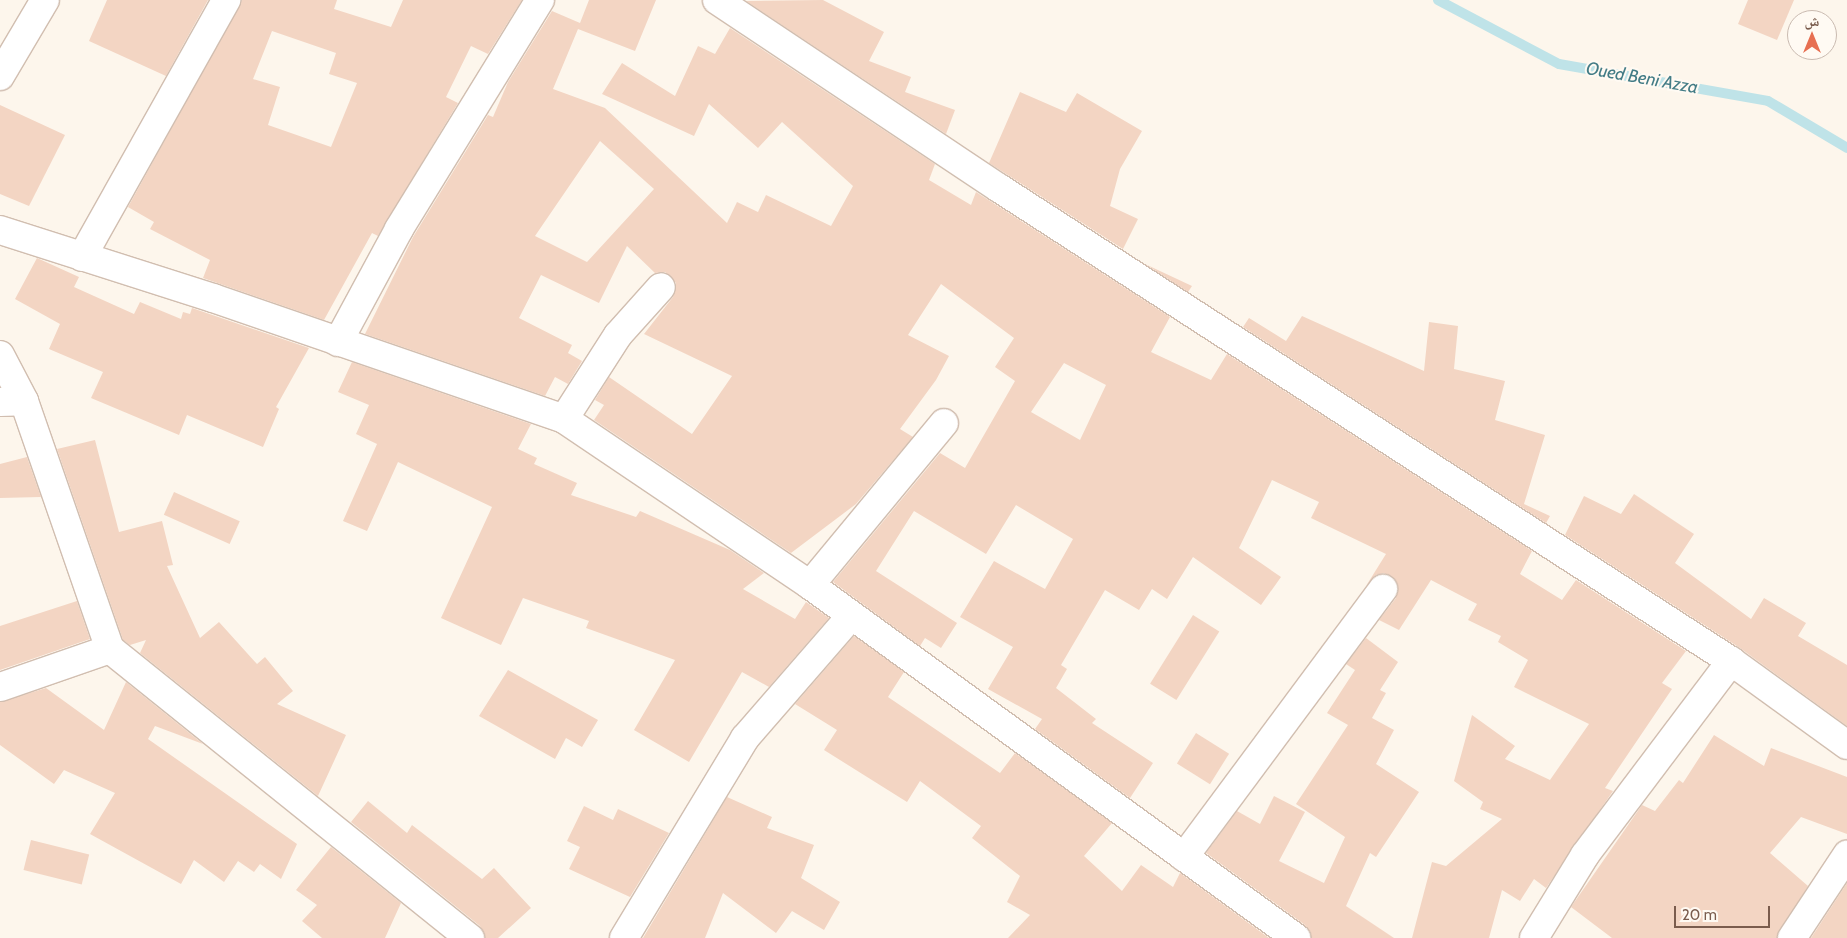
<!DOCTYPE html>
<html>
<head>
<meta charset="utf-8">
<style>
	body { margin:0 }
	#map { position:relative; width:1847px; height:938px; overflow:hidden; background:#fdf6ec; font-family:Cabin,"Noto Naskh Arabic",sans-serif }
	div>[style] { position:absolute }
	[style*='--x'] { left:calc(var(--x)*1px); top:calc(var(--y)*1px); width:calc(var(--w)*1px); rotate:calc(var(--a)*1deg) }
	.stream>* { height:10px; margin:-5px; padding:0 5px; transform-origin:5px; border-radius:5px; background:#bfe3e8 }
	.building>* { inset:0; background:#f3d5c3; transform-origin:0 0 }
	.roads { filter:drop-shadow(1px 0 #d1beb0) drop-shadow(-1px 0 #d1beb0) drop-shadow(0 1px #d1beb0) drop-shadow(0 -1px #d1beb0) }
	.minor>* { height:28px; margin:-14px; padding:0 14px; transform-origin:14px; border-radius:14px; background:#fff }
	.tertiary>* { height:28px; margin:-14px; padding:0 14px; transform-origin:14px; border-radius:14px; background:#fff }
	span { translate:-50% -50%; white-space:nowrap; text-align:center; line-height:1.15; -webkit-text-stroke:4px #fffaf3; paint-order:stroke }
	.water-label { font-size:18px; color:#437c86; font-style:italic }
	.north { position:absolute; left:1787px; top:10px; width:50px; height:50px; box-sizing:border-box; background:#fffaf3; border:1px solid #cabbb1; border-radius:50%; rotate:0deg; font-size:14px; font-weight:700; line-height:20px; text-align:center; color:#7a5c4d }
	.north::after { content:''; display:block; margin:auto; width:18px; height:22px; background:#e76f51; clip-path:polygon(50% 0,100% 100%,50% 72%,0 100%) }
	.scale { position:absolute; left:1674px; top:906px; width:96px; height:22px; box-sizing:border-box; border:2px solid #7a5c4d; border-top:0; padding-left:6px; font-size:15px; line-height:18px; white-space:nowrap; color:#7a5c4d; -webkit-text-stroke:4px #fffaf3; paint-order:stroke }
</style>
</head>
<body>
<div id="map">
	<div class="stream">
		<div style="--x:1438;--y:0;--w:137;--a:27.9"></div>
		<div style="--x:1559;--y:64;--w:212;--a:10"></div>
		<div style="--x:1768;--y:101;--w:92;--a:30.7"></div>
	</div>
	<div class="building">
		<div style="clip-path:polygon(107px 0,208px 0,166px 76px,89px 41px)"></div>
		<div style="clip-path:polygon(evenodd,242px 0,337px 0,334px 9px,391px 27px,403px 0,522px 0,488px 54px,471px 46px,446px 97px,458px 103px,378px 236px,372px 233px,324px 320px,203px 278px,210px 260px,150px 229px,154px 222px,128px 207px,242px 0,272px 31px,336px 53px,329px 74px,357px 83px,331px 147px,268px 125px,280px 87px,253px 79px,272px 31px)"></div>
		<div style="clip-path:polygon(evenodd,589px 0,656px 0,635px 51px,578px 29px,553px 89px,605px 108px,727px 223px,737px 202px,758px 212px,766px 195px,831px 226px,853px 186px,782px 122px,758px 148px,709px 104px,694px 136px,602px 94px,622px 63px,675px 96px,698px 46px,715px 54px,730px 28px,935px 164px,929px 180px,971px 205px,976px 192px,1170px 317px,1151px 352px,1211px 380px,1227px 354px,1532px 551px,1520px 574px,1562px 600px,1576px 580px,1686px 651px,1662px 683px,1672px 689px,1605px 788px,1613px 791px,1546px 888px,1534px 879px,1520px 901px,1502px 890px,1489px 938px,1412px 938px,1432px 862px,1446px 866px,1502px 819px,1480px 809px,1483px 802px,1454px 781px,1472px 715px,1515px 746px,1505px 759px,1550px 780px,1589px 724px,1514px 687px,1528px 660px,1498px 642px,1501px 636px,1468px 620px,1477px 604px,1431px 580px,1399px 630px,1379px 620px,1396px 598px,1397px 583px,1384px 573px,1376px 575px,1366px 586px,1386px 554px,1311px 518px,1319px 502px,1272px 480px,1239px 548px,1281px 577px,1261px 605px,1193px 557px,1167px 599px,1152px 589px,1139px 610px,1105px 590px,1061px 665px,1067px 669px,1056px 688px,1096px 719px,1092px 723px,1153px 763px,1130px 798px,1035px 729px,1042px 719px,988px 689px,1013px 647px,960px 617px,994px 561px,1045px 589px,1073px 539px,1016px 505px,986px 554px,914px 511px,876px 571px,957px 623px,941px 648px,925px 638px,920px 646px,833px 582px,940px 453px,965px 468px,1015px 381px,995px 367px,1014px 338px,941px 284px,908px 335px,949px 356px,936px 380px,900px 429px,913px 437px,856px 504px,791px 553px,594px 420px,604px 405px,595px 400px,609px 377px,692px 434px,732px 376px,644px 334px,673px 297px,676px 283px,665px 272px,655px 273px,627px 246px,599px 303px,541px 275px,519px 318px,572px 345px,568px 353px,582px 361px,568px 384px,555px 377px,545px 396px,365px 334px,413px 237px,488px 115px,493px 117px,508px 82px,552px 11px,580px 23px,589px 0,600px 141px,654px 189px,587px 262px,535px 236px,600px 141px,589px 0,1064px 363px,1106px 385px,1080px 440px,1031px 412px,1064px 363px)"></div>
		<div style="clip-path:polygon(823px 0,884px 32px,869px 61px,911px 77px,905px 92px,955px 110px,946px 134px,746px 1px)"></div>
		<div style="clip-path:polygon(1748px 0,1794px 0,1777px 40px,1738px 24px)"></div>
		<div style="clip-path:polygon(1020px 92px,1066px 112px,1077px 93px,1142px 131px,1120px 169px,1110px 206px,1138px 219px,1123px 249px,989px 163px)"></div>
		<div style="clip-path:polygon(0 105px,65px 135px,29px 206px,0 194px)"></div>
		<div style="clip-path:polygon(37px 258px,79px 277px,74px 287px,134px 314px,140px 302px,181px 319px,183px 312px,190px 314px,192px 308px,309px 348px,276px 407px,279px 409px,263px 447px,187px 415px,179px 435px,91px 398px,103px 372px,49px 349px,60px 324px,15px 299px)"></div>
		<div style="clip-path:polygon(1145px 264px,1192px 286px,1188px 292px)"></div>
		<div style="clip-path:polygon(1302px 316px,1424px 371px,1429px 322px,1458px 326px,1454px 369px,1505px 381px,1495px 420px,1545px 435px,1524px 504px,1550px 516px,1546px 523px,1243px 327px,1249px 318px,1286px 341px)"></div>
		<div style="clip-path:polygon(352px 362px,531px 424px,518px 449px,537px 458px,534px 464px,577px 483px,571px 495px,636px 517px,640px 511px,730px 550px,764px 573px,743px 589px,795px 619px,806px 602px,829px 618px,769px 687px,742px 672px,689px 762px,634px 730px,675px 660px,586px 628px,589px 621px,523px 598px,501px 645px,441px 618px,492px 507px,398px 462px,367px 531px,343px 521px,377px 444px,356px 434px,369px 405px,338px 392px)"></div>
		<div style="clip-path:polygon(95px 440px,119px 532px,162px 521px,173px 565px,167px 566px,200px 638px,219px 622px,257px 664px,265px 657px,293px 691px,277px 704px,346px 735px,318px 796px,140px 653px,146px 640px,130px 645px,123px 640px,57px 449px)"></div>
		<div style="clip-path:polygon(27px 457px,41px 497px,0 498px,0 464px)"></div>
		<div style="left:174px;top:492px;width:72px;height:25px;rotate:24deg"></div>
		<div style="clip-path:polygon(1634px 494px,1694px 534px,1675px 563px,1751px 619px,1764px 598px,1806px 623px,1798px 636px,1847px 665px,1847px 726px,1740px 648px,1565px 535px,1584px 496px,1621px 514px)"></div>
		<div style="clip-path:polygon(77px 601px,90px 639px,0 670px,0 626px)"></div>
		<div style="left:1193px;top:615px;width:31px;height:81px;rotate:32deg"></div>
		<div style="clip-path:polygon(854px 636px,904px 672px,888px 697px,1000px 773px,1015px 753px,1112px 823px,1084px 856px,1122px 891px,1141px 865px,1173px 887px,1180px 873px,1269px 938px,1008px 938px,1030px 915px,1007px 902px,1020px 876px,972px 838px,981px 826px,920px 781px,907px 802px,824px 750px,837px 730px,795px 704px)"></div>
		<div style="clip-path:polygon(1366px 638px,1398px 662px,1380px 690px,1386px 693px,1372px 718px,1394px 730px,1376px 764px,1419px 792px,1376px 857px,1370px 853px,1346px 906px,1394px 938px,1311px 938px,1305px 925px,1206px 853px,1237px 811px,1260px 824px,1274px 796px,1305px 812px,1279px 861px,1324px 883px,1345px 837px,1296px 804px,1348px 725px,1327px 713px,1355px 670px,1346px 664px)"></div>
		<div style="clip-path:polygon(508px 670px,598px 720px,582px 747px,566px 738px,555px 759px,479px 716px)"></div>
		<div style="clip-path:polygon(126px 682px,203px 744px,155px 726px,148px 739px,297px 844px,281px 879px,260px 864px,254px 872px,238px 861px,224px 882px,194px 860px,181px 884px,90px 834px,115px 793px,64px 770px,54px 784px,0 745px,0 702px,46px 688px,104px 730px)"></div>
		<div style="left:1196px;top:733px;width:39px;height:36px;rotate:32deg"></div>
		<div style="clip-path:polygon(1714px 735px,1764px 766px,1771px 748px,1847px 777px,1847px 834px,1801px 817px,1770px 853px,1808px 886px,1777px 938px,1612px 938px,1571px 907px,1642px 805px,1655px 811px,1679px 780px,1683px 783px)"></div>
		<div style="clip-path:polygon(727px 797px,772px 817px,767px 828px,814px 845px,801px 878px,840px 902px,824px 930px,792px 911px,776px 933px,723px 893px,705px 938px,643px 938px)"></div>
		<div style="clip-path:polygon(368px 801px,407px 833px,412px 825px,482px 879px,494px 868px,531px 908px,498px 938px,485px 938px,480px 926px,351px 822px)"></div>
		<div style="clip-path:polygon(584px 806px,613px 820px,618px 809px,669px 833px,630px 897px,569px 869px,580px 847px,567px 841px)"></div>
		<div style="left:31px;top:840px;width:60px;height:31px;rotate:14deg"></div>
		<div style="clip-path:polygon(331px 847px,401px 903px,385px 938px,322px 938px,302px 921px,317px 905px,296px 890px)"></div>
		<div style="clip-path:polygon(1847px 883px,1847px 938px,1811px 938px)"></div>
	</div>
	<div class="roads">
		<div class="minor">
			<div style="--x:717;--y:0;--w:339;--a:33.7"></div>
			<div style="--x:999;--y:188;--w:872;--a:32.87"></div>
			<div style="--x:1731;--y:661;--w:143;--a:35.9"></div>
			<div style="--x:0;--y:76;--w:88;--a:-59.4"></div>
			<div style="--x:82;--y:257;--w:295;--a:-60.7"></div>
			<div style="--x:338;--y:342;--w:128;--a:-61.6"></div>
			<div style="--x:399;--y:229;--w:269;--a:-58.4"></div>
			<div style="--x:0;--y:402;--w:24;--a:-2"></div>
			<div style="--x:564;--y:419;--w:100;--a:-57.3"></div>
			<div style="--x:618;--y:335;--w:64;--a:-48.1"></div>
			<div style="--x:810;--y:585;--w:210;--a:-50.4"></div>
			<div style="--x:110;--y:649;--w:462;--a:38.8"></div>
			<div style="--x:1184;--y:857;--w:334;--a:-53.4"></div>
			<div style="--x:624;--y:938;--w:234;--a:-58.8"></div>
			<div style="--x:745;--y:738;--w:162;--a:-49"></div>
			<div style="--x:1534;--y:938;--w:97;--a:-58.4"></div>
			<div style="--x:1585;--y:855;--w:243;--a:-53"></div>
			<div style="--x:1792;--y:938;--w:100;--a:-56.5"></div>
		</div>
		<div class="tertiary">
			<div style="--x:0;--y:230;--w:224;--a:17.7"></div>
			<div style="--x:213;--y:298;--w:371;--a:19"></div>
			<div style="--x:564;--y:419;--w:297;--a:34"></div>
			<div style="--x:810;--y:585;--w:601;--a:35.99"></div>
			<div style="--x:0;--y:355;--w:52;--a:62.4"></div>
			<div style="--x:24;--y:401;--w:262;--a:70.9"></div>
			<div style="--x:110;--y:649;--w:116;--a:160.9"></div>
		</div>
	</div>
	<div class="water-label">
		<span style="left:1642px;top:78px;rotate:10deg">Oued Beni Azza</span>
	</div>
	<div class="north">ش</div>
	<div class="scale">20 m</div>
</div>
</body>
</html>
